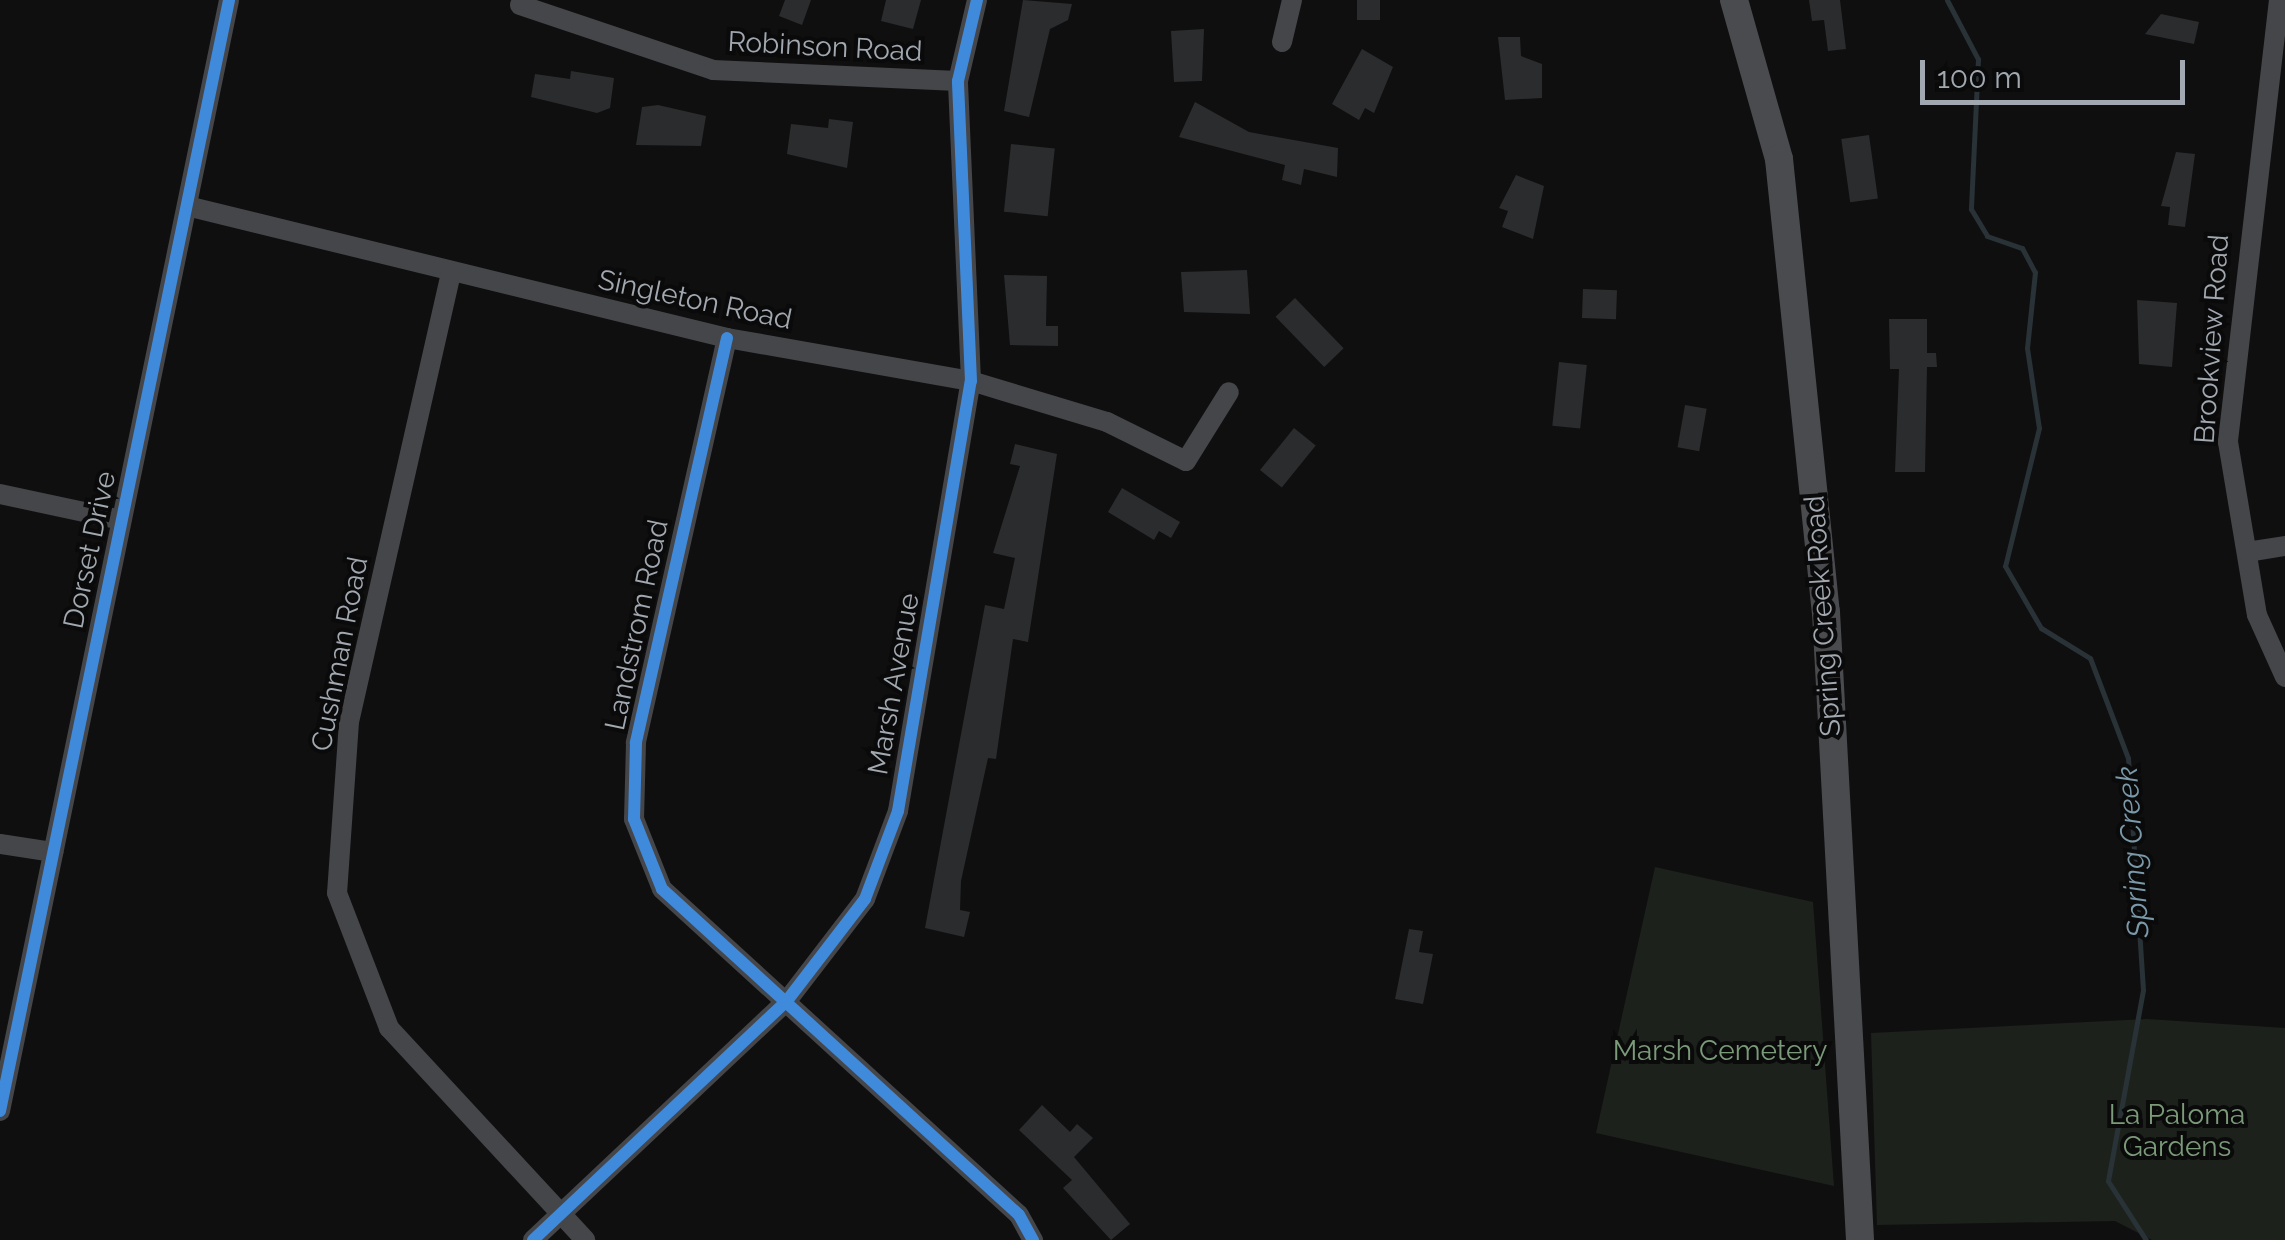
<!DOCTYPE html>
<html>
<head>
<meta charset="utf-8">
<style>
	body { margin:0 }
	#map { position:relative; width:2285px; height:1240px; overflow:hidden; background:#0f0f10; font-family:Raleway,sans-serif }
	div>[style] { position:absolute }
	[style*='--x'] { left:calc(var(--x)*1px); top:calc(var(--y)*1px); width:calc(var(--w)*1px); rotate:calc(var(--a)*1deg) }
	.green>* { inset:0; background:#1c211c }
	.stream>* { height:5px; margin:-2.5px; padding:0 2.5px; transform-origin:2.5px; border-radius:2.5px; background:#293236 }
	.building>* { inset:0; background:#2b2c2d; transform-origin:0 0 }
	.street>* { height:20px; margin:-10px; padding:0 10px; transform-origin:10px; border-radius:10px; background:#454649 }
	.secondary>* { height:28px; margin:-14px; padding:0 14px; transform-origin:14px; border-radius:14px; background:#494b4e }
	.cycleway>* { height:12px; margin:-6px; padding:0 6px; transform-origin:6px; border-radius:6px; background:#408adc }
	span { translate:-50% -50%; white-space:nowrap; text-align:center; line-height:1.15; -webkit-text-stroke:8px #0a0a0b; paint-order:stroke }
	.street-label { font-size:28px; color:#a1a8b0 }
	.park-label { font-size:28px; color:#7b9a79 }
	.water-label { font-size:30px; color:#7a99a9; font-style:italic }
	.scale { position:absolute; left:1920px; top:60px; width:265px; height:45px; box-sizing:border-box; border:5px solid #a1a8b0; border-top:0; padding-left:12px; font-size:30px; line-height:35px; white-space:nowrap; color:#a1a8b0; -webkit-text-stroke:8px #0a0a0b; paint-order:stroke }
</style>
</head>
<body>
<div id="map">
	<div class="green">
		<div style="clip-path:polygon(1655px 867px,1813px 902px,1834px 1186px,1596px 1133px)"></div>
		<div style="clip-path:polygon(2147px 1019px,2285px 1028px,2285px 1240px,2152px 1240px,2115px 1221px,1877px 1225px,1871px 1033px)"></div>
	</div>
	<div class="stream">
		<div style="--x:1947;--y:0;--w:67;--a:62.3"></div>
		<div style="--x:1978;--y:59;--w:150;--a:92.7"></div>
		<div style="--x:1971;--y:209;--w:31;--a:59"></div>
		<div style="--x:1987;--y:236;--w:37;--a:19"></div>
		<div style="--x:2022;--y:248;--w:27;--a:62"></div>
		<div style="--x:2035;--y:272;--w:76;--a:96"></div>
		<div style="--x:2027;--y:348;--w:81;--a:81.5"></div>
		<div style="--x:2039;--y:428;--w:142;--a:103.8"></div>
		<div style="--x:2005;--y:566;--w:72;--a:59.9"></div>
		<div style="--x:2041;--y:628;--w:57;--a:31.5"></div>
		<div style="--x:2090;--y:658;--w:107;--a:69.2"></div>
		<div style="--x:2128;--y:758;--w:232;--a:86.3"></div>
		<div style="--x:2143;--y:990;--w:194;--a:100.4"></div>
		<div style="--x:2108;--y:1181;--w:70;--a:57.2"></div>
	</div>
	<div class="building">
		<div style="clip-path:polygon(785px 0,811px 0,802px 25px,779px 16px)"></div>
		<div style="clip-path:polygon(886px 0,921px 0,913px 29px,881px 21px)"></div>
		<div style="clip-path:polygon(1023px 0,1072px 4px,1068px 20px,1050px 29px,1029px 117px,1004px 111px)"></div>
		<div style="left:1357px;top:0;width:23px;height:20px"></div>
		<div style="clip-path:polygon(1809px 0,1840px 0,1846px 49px,1828px 51px,1824px 20px,1812px 21px)"></div>
		<div style="clip-path:polygon(2161px 14px,2199px 22px,2194px 44px,2145px 34px)"></div>
		<div style="clip-path:polygon(1204px 29px,1202px 81px,1174px 82px,1171px 31px)"></div>
		<div style="clip-path:polygon(1498px 37px,1520px 37px,1521px 56px,1542px 64px,1542px 98px,1505px 100px)"></div>
		<div style="clip-path:polygon(1362px 49px,1393px 67px,1374px 113px,1365px 108px,1359px 120px,1332px 104px)"></div>
		<div style="clip-path:polygon(571px 71px,614px 78px,610px 108px,597px 113px,531px 97px,535px 74px,570px 79px)"></div>
		<div style="clip-path:polygon(1195px 102px,1249px 132px,1338px 148px,1337px 177px,1304px 169px,1301px 185px,1282px 180px,1285px 165px,1179px 137px)"></div>
		<div style="clip-path:polygon(658px 105px,706px 116px,701px 146px,636px 145px,642px 107px)"></div>
		<div style="clip-path:polygon(829px 119px,853px 122px,847px 168px,787px 154px,791px 124px,828px 128px)"></div>
		<div style="left:1869px;top:135px;width:64px;height:28px;rotate:82deg"></div>
		<div style="left:1011px;top:144px;width:44px;height:68px;rotate:6deg"></div>
		<div style="clip-path:polygon(2176px 152px,2195px 154px,2185px 227px,2168px 225px,2170px 207px,2161px 206px)"></div>
		<div style="clip-path:polygon(1516px 175px,1544px 186px,1533px 239px,1502px 227px,1508px 211px,1499px 208px)"></div>
		<div style="clip-path:polygon(1247px 270px,1250px 314px,1184px 312px,1181px 272px)"></div>
		<div style="clip-path:polygon(1004px 275px,1047px 276px,1046px 326px,1058px 326px,1058px 346px,1010px 345px)"></div>
		<div style="left:1583px;top:289px;width:34px;height:29px;rotate:2deg"></div>
		<div style="left:1295px;top:298px;width:70px;height:27px;rotate:46deg"></div>
		<div style="clip-path:polygon(2137px 300px,2177px 303px,2172px 367px,2139px 364px)"></div>
		<div style="clip-path:polygon(1889px 319px,1927px 319px,1927px 353px,1936px 353px,1937px 367px,1927px 367px,1925px 472px,1895px 472px,1899px 369px,1890px 369px)"></div>
		<div style="left:1559px;top:362px;width:28px;height:64px;rotate:6deg"></div>
		<div style="left:1685px;top:405px;width:22px;height:43px;rotate:10deg"></div>
		<div style="left:1294px;top:428px;width:28px;height:54px;rotate:39deg"></div>
		<div style="clip-path:polygon(1015px 444px,1057px 454px,1028px 642px,1013px 639px,996px 759px,988px 758px,961px 881px,960px 910px,970px 912px,964px 937px,925px 928px,985px 605px,1004px 609px,1015px 558px,993px 553px,1020px 466px,1010px 464px)"></div>
		<div style="clip-path:polygon(1122px 488px,1180px 522px,1171px 538px,1159px 531px,1154px 540px,1108px 512px)"></div>
		<div style="clip-path:polygon(1409px 929px,1423px 931px,1419px 952px,1433px 954px,1423px 1004px,1395px 999px)"></div>
		<div style="clip-path:polygon(1042px 1105px,1070px 1132px,1077px 1124px,1093px 1138px,1074px 1157px,1130px 1224px,1111px 1240px,1063px 1188px,1072px 1180px,1019px 1130px)"></div>
	</div>
	<div class="street">
		<div style="--x:2279;--y:0;--w:445;--a:96.6"></div>
		<div style="--x:2228;--y:442;--w:175;--a:80.5"></div>
		<div style="--x:2257;--y:615;--w:68;--a:65.7"></div>
		<div style="--x:520;--y:5;--w:204;--a:18.6"></div>
		<div style="--x:713;--y:70;--w:245;--a:2.6"></div>
		<div style="--x:1282;--y:42;--w:43;--a:-76.6"></div>
		<div style="--x:187;--y:206;--w:556;--a:13.74"></div>
		<div style="--x:727;--y:338;--w:248;--a:10"></div>
		<div style="--x:971;--y:381;--w:142;--a:16.8"></div>
		<div style="--x:1107;--y:422;--w:88;--a:26.3"></div>
		<div style="--x:1186;--y:461;--w:81;--a:-58.1"></div>
		<div style="--x:451;--y:273;--w:460;--a:102.8"></div>
		<div style="--x:349;--y:722;--w:171;--a:94"></div>
		<div style="--x:337;--y:893;--w:145;--a:68.9"></div>
		<div style="--x:389;--y:1028;--w:289;--a:47.2"></div>
		<div style="--x:727;--y:338;--w:415;--a:102.7"></div>
		<div style="--x:636;--y:743;--w:76;--a:91.5"></div>
		<div style="--x:634;--y:819;--w:75;--a:68.2"></div>
		<div style="--x:662;--y:889;--w:483;--a:42.4"></div>
		<div style="--x:1019;--y:1215;--w:29;--a:61"></div>
		<div style="--x:0;--y:494;--w:124;--a:12.1"></div>
		<div style="--x:2247;--y:552;--w:38;--a:-9"></div>
		<div style="--x:0;--y:844;--w:54;--a:8.6"></div>
		<div style="--x:0;--y:1111;--w:1134;--a:-78.35"></div>
		<div style="--x:533;--y:1240;--w:347;--a:-43.3"></div>
		<div style="--x:786;--y:1002;--w:130;--a:-52.5"></div>
		<div style="--x:865;--y:899;--w:94;--a:-69.4"></div>
		<div style="--x:898;--y:811;--w:436;--a:-80.4"></div>
		<div style="--x:971;--y:381;--w:300;--a:-92.5"></div>
		<div style="--x:958;--y:81;--w:83;--a:-76.8"></div>
	</div>
	<div class="secondary">
		<div style="--x:1734;--y:0;--w:165;--a:74.2"></div>
		<div style="--x:1779;--y:159;--w:455;--a:84.1"></div>
		<div style="--x:1826;--y:612;--w:629;--a:86.9"></div>
	</div>
	<div class="cycleway">
		<div style="--x:727;--y:338;--w:415;--a:102.7"></div>
		<div style="--x:636;--y:743;--w:76;--a:91.5"></div>
		<div style="--x:634;--y:819;--w:75;--a:68.2"></div>
		<div style="--x:662;--y:889;--w:483;--a:42.4"></div>
		<div style="--x:1019;--y:1215;--w:29;--a:61"></div>
		<div style="--x:0;--y:1111;--w:1134;--a:-78.35"></div>
		<div style="--x:533;--y:1240;--w:347;--a:-43.3"></div>
		<div style="--x:786;--y:1002;--w:130;--a:-52.5"></div>
		<div style="--x:865;--y:899;--w:94;--a:-69.4"></div>
		<div style="--x:898;--y:811;--w:436;--a:-80.4"></div>
		<div style="--x:971;--y:381;--w:300;--a:-92.5"></div>
		<div style="--x:958;--y:81;--w:83;--a:-76.8"></div>
	</div>
	<div class="street-label">
		<span style="left:825px;top:47px;rotate:3deg">Robinson Road</span>
		<span style="left:695px;top:300px;rotate:12deg">Singleton Road</span>
		<span style="left:2212px;top:339px;rotate:-86deg">Brookview Road</span>
		<span style="left:90px;top:550px;rotate:-78deg">Dorset Drive</span>
		<span style="left:1823px;top:616px;rotate:-94deg">Spring Creek Road</span>
		<span style="left:637px;top:625px;rotate:-78deg">Landstrom Road</span>
		<span style="left:340px;top:654px;rotate:-79deg">Cushman Road</span>
		<span style="left:894px;top:684px;rotate:-80deg">Marsh Avenue</span>
	</div>
	<div class="park-label">
		<span style="left:1720px;top:1051px">Marsh Cemetery</span>
		<span style="left:2177px;top:1131px">La Paloma<br>Gardens</span>
	</div>
	<div class="water-label">
		<span style="left:2133px;top:852px;rotate:-94deg">Spring Creek</span>
	</div>
	<div class="scale">100 m</div>
</div>
</body>
</html>
